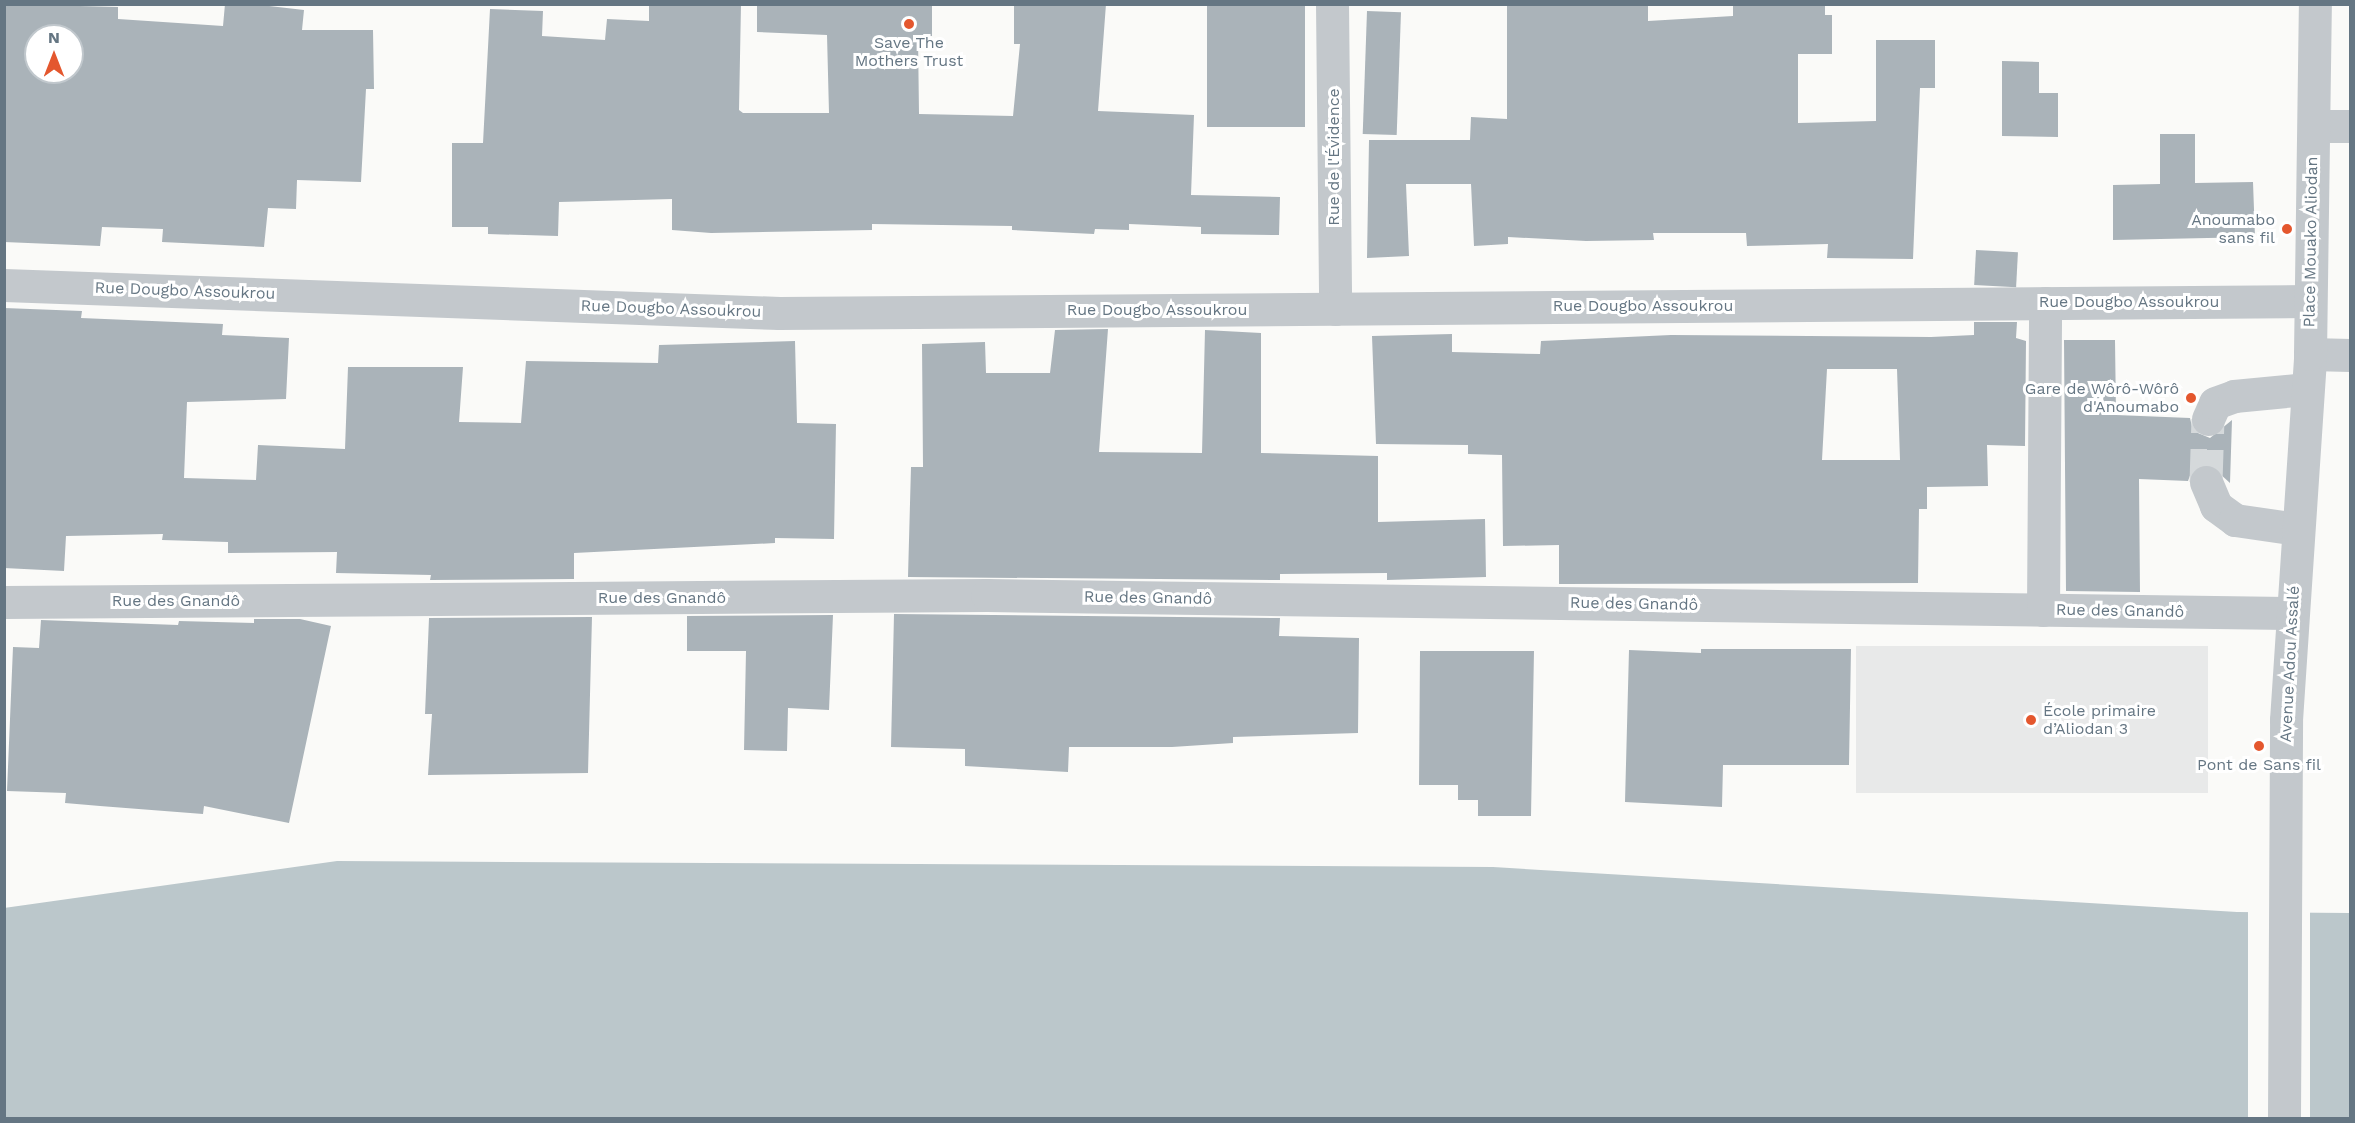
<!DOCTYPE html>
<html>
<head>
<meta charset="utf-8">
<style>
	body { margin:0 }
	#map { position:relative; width:2355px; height:1123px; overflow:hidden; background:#fafaf8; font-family:"Work Sans",sans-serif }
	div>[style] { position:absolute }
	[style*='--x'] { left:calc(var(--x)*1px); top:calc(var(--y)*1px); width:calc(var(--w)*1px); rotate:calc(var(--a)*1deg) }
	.built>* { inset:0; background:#e8e9e9; transform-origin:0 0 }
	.water>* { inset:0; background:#bbc7cb }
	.pier>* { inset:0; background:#fafaf8; transform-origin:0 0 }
	.building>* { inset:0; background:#aab3b9; transform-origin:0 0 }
	.minor-tunnel>* { height:33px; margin-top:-16.5px; transform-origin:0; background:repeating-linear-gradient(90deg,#d5d9db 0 33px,transparent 0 49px) }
	.minor>* { height:33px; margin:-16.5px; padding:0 16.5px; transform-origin:16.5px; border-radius:16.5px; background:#c3c8cc }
	.dots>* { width:16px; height:16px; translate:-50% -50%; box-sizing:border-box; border:3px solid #fff; border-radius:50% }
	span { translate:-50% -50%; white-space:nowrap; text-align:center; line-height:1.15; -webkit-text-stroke:6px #fff; paint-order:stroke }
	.poi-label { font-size:16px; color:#657683 }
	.right { translate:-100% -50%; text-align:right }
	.left { translate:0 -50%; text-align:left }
	.street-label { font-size:16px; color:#657683 }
	.frame { position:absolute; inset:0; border:6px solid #657683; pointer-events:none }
	.north { position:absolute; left:24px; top:24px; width:60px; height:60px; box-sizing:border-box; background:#fff; border:2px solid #c1c8cd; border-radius:50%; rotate:0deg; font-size:16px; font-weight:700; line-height:24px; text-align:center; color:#657683 }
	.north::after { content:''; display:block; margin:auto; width:21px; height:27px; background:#e4572e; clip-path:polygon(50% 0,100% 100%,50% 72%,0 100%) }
</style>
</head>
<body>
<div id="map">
	<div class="built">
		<div style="left:1856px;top:646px;width:352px;height:147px"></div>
	</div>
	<div class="water">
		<div style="clip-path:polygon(337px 861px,1493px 867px,2237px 912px,2350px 913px,2350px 1118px,5px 1118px,4px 908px)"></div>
	</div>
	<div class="pier">
		<div style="left:2248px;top:910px;width:62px;height:208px"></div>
	</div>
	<div class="building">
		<div style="clip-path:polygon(evenodd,4px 4px,118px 7px,118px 19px,223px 26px,225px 4px,252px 4px,304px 10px,302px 30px,373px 30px,374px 89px,366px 89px,361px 182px,297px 180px,296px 209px,268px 208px,264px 247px,162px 242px,163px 229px,102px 227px,100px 246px,4px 242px,4px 4px,36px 36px,72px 36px,72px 72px,36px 72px,36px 36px)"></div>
		<div style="clip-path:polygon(649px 4px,741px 4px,739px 110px,743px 113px,829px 113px,827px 35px,757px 32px,757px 4px,932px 4px,932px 36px,918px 36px,919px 114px,1013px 116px,1020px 44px,1014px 44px,1014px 4px,1106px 4px,1098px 111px,1194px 115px,1191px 195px,1280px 197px,1279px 235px,1201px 234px,1201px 227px,1129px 224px,1129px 230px,1095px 229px,1094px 234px,1012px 230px,1012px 226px,872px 224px,872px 230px,711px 233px,672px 230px,672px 199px,559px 202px,558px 236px,488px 234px,488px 227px,452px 227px,452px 143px,483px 143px,490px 9px,543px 11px,542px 36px,605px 40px,607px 19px,649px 21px)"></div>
		<div style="left:1207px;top:4px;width:98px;height:123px"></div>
		<div style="clip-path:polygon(1507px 4px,1648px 4px,1648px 21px,1733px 16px,1733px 4px,1825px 4px,1825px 15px,1832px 15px,1832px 54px,1798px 54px,1798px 123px,1876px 121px,1876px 40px,1935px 40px,1935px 88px,1920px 88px,1913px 259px,1827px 258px,1828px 244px,1747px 246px,1746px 233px,1653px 233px,1654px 240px,1586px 241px,1508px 237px,1508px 244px,1474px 246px,1471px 184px,1406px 184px,1409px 256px,1367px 258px,1369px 140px,1470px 140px,1471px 117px,1507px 119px)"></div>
		<div style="left:1367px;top:11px;width:34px;height:123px;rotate:2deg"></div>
		<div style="clip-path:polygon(2002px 61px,2039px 62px,2039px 93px,2058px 93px,2058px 137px,2002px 136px)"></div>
		<div style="clip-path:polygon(2160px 134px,2195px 134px,2195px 183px,2253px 182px,2255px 237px,2113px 240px,2113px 185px,2160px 184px)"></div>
		<div style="left:1976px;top:250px;width:42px;height:35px;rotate:3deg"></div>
		<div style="clip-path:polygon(4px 308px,82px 311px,81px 318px,223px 324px,222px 335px,289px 338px,286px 399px,187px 402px,184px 478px,256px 480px,258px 445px,345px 449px,348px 367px,463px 367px,459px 422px,521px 423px,526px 361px,658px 363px,659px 345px,795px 341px,797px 423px,836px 424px,834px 539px,775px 538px,775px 543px,574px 553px,574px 579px,430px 580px,431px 575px,336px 573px,337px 552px,228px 553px,228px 542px,162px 540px,163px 534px,66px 536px,64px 571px,4px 568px)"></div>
		<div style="clip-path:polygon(evenodd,1974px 322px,2017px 322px,2016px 338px,2026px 341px,2025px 446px,1987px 445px,1988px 486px,1927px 487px,1927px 509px,1919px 509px,1918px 583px,1559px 584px,1559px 545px,1503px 546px,1502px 455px,1468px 454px,1468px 445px,1376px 444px,1372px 336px,1452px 334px,1452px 352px,1540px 354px,1541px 341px,1671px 335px,1931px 337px,1974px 335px,1974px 322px,1827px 369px,1897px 369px,1900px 460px,1822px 460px,1827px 369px)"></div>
		<div style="clip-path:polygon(1108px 329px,1099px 452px,1202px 453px,1205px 330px,1261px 333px,1261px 453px,1378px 456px,1378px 522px,1485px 519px,1486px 577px,1387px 580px,1387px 573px,1280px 574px,1280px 580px,908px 577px,911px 467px,923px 467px,922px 344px,985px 342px,986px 373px,1050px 373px,1055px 330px)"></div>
		<div style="clip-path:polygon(2064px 340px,2115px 340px,2116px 415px,2190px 418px,2193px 431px,2210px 438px,2232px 420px,2230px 483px,2208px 463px,2192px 470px,2188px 481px,2139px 479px,2140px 592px,2066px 591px)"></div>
		<div style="clip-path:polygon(894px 614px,1280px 618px,1279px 636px,1359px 638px,1358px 733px,1233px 737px,1233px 743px,1172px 747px,1069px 747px,1068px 772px,965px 766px,965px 749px,891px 747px)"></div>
		<div style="clip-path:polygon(833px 615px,829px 710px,788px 708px,787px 751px,744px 750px,746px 651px,687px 651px,687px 616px)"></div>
		<div style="clip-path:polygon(592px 617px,588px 773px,428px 775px,432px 714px,425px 714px,429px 618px)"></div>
		<div style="clip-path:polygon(254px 619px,300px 619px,331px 626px,289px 823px,204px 806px,203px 814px,100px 806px,65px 803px,66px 793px,7px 791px,13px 647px,39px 648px,41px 620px,178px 625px,179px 621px,254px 623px)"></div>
		<div style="clip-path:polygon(1701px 649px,1851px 649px,1849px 765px,1723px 765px,1722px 807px,1625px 802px,1629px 650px,1701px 653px)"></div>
		<div style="clip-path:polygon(1420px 651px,1534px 651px,1531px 816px,1478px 816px,1478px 800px,1458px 800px,1458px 785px,1419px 785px)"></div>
	</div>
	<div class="minor-tunnel">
		<div style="--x:2206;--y:482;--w:63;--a:-88.2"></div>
	</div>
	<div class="minor">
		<div style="--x:1332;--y:4;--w:305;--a:89.4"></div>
		<div style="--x:2314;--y:126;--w:36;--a:0"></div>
		<div style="--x:4;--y:285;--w:776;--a:2.07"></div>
		<div style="--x:779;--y:313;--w:1530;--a:-0.45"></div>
		<div style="--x:2310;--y:354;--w:40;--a:1.4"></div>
		<div style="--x:2208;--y:419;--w:17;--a:-66"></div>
		<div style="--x:2215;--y:403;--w:20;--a:-20"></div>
		<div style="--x:2234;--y:396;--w:73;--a:-5.5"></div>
		<div style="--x:2206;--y:482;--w:26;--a:67"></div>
		<div style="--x:2216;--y:506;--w:24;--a:36"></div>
		<div style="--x:2235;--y:520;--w:63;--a:8.3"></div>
		<div style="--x:4;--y:602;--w:983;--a:-0.41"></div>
		<div style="--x:987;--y:595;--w:1305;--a:0.79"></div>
		<div style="--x:2043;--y:610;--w:307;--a:-89.6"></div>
		<div style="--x:2284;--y:1118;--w:398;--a:-89.7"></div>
		<div style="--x:2286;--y:720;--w:367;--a:-86.2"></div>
		<div style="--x:2310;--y:354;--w:350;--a:-89.2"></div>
	</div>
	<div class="dots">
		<div style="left:909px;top:24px;background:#e4572e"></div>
		<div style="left:2287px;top:229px;background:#e4572e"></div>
		<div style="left:2191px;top:398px;background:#e4572e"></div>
		<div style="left:2031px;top:720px;background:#e4572e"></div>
		<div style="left:2259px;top:746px;background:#e4572e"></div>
	</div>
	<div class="poi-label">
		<span style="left:909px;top:52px">Save The<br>Mothers Trust</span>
		<span class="right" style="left:2275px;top:229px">Anoumabo<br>sans fil</span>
		<span class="right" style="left:2179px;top:398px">Gare de Wôrô-Wôrô<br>d'Anoumabo</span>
		<span class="left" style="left:2043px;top:720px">École primaire<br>d’Aliodan 3</span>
		<span style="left:2259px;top:765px">Pont de Sans fil</span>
	</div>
	<div class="street-label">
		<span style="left:1334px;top:157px;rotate:-90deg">Rue de l'Évidence</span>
		<span style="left:2311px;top:242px;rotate:-89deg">Place Mouako Aliodan</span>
		<span style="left:185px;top:291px;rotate:2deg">Rue Dougbo Assoukrou</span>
		<span style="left:2129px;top:302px">Rue Dougbo Assoukrou</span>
		<span style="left:1643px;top:306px">Rue Dougbo Assoukrou</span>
		<span style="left:671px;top:309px;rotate:2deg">Rue Dougbo Assoukrou</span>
		<span style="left:1157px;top:310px">Rue Dougbo Assoukrou</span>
		<span style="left:662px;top:598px">Rue des Gnandô</span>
		<span style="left:1148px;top:598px;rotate:1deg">Rue des Gnandô</span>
		<span style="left:176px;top:601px">Rue des Gnandô</span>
		<span style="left:1634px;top:604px;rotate:1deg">Rue des Gnandô</span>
		<span style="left:2120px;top:611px;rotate:1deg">Rue des Gnandô</span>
		<span style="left:2290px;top:664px;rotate:-87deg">Avenue Adou Assalé</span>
	</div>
	<div class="frame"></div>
	<div class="north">N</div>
</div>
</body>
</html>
